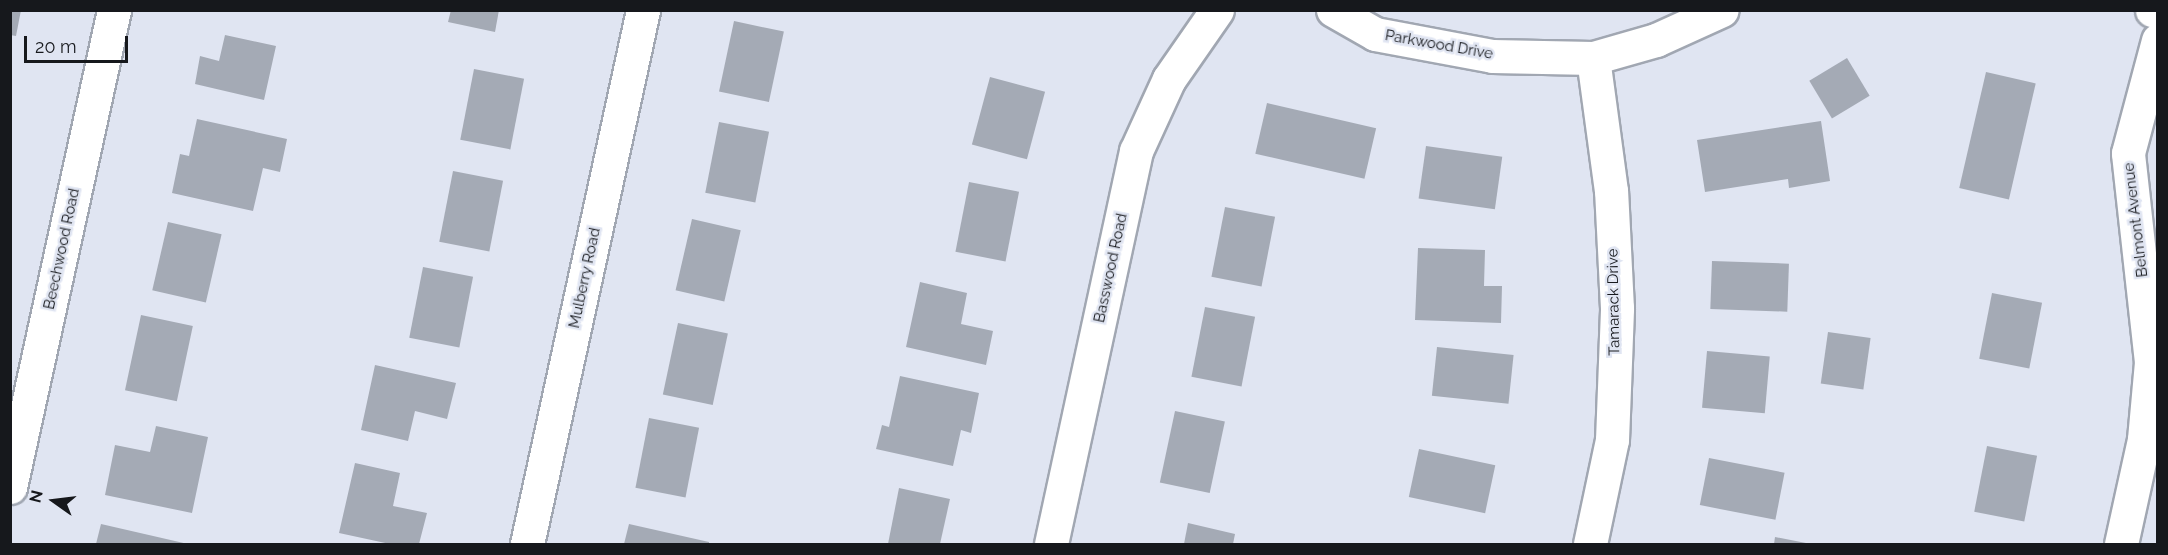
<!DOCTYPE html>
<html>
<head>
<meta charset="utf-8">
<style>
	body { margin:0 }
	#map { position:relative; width:2168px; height:555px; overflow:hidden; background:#e0e5f2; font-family:Raleway,sans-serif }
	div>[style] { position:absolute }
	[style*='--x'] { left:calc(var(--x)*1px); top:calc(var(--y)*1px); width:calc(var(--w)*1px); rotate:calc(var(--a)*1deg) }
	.building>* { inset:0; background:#a4aab5; transform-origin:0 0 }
	.roads { filter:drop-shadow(2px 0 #a1a7b2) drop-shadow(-2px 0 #a1a7b2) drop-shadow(0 2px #a1a7b2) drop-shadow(0 -2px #a1a7b2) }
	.minor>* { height:33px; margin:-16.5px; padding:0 16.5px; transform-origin:16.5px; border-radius:16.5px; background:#fff }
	span { translate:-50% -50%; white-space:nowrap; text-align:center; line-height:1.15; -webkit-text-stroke:5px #e0e5f2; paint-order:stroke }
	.street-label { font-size:15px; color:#16181c }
	.frame { position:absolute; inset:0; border:12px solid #16181c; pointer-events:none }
	.north { position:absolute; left:24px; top:471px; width:60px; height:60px; -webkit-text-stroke:4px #e0e5f2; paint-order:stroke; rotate:284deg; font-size:16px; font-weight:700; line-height:24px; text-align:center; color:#16181c }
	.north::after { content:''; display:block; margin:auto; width:21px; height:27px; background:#16181c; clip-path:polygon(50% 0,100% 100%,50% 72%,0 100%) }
	.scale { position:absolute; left:24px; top:36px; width:104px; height:27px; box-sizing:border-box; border:3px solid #16181c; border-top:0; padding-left:8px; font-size:18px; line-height:21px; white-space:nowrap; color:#16181c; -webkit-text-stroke:4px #e0e5f2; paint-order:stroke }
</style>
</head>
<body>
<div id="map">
	<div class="building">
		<div style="clip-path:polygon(10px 10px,21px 10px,16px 36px,10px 35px)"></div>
		<div style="clip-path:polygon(451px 10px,499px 10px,495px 32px,448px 22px)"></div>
		<div style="left:734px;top:21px;width:51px;height:72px;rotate:12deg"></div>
		<div style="clip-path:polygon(225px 35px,276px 46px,264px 100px,195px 84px,200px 56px,219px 61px)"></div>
		<div style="left:1847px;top:58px;width:44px;height:44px;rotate:59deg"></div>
		<div style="left:474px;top:69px;width:51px;height:72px;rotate:11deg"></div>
		<div style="left:1986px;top:72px;width:51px;height:119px;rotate:13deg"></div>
		<div style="left:990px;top:77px;width:57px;height:70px;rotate:15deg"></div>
		<div style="left:1267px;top:103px;width:112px;height:52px;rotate:13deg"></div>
		<div style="clip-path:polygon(197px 119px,287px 139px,280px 172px,263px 168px,253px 211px,172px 193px,180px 154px,189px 156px)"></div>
		<div style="clip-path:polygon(1821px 121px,1830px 181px,1789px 188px,1788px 179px,1705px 192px,1697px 140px)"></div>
		<div style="left:719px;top:122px;width:51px;height:72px;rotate:11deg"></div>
		<div style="left:1426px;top:146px;width:77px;height:53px;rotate:8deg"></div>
		<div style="left:453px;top:171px;width:51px;height:72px;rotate:11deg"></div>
		<div style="left:969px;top:182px;width:51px;height:71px;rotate:11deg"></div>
		<div style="left:1225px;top:207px;width:51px;height:71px;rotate:11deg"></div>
		<div style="left:692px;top:219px;width:50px;height:73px;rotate:13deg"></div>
		<div style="left:168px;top:222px;width:55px;height:70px;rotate:13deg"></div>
		<div style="clip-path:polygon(1418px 248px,1485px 250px,1484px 286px,1502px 286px,1501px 323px,1415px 320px)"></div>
		<div style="left:1712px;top:261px;width:77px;height:48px;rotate:2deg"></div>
		<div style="left:423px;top:267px;width:51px;height:72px;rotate:11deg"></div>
		<div style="clip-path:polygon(920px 282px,967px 293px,961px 324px,993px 331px,986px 365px,906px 347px)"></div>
		<div style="left:1992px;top:293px;width:51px;height:67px;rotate:11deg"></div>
		<div style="left:1205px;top:307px;width:51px;height:71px;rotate:11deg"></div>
		<div style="left:141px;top:315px;width:53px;height:77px;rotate:12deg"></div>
		<div style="left:678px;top:323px;width:51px;height:73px;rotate:12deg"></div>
		<div style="left:1828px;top:332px;width:43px;height:52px;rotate:8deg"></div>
		<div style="left:1437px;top:347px;width:77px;height:49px;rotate:6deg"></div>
		<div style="left:1707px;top:351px;width:63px;height:57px;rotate:5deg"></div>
		<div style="clip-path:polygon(375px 365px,456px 383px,447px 419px,415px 411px,408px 441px,361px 430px)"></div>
		<div style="clip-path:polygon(900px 376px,979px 393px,971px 433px,961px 430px,953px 466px,876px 449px,882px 425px,889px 427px)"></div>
		<div style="left:1175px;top:411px;width:51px;height:73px;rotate:12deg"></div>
		<div style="left:649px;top:418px;width:51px;height:71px;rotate:11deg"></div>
		<div style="clip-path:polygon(156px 426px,208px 437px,192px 513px,105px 495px,115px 445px,150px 452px)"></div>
		<div style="left:1987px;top:446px;width:51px;height:67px;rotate:11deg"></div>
		<div style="left:1419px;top:449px;width:78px;height:49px;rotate:12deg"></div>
		<div style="left:1709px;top:458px;width:77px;height:48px;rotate:11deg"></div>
		<div style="clip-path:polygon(355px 463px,400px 473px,393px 506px,427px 513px,419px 544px,390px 544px,339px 533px)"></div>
		<div style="clip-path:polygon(899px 488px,950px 499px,940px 544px,888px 544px)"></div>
		<div style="clip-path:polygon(1188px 523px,1235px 534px,1233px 544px,1184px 544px)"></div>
		<div style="clip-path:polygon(101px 524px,188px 544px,96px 544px)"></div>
		<div style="clip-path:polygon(629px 524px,709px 542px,709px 544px,624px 544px)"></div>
		<div style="clip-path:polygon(1775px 537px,1806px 543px,1806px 544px,1774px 544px)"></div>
	</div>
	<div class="roads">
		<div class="minor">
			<div style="--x:1333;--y:10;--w:48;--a:29.7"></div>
			<div style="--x:1375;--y:34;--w:119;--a:10.6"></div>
			<div style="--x:1492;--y:56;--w:101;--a:1.1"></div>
			<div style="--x:1593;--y:58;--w:66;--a:-15.9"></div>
			<div style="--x:1656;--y:40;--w:72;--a:-24.4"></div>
			<div style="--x:2152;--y:10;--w:6;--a:18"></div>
			<div style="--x:10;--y:487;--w:488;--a:-77.7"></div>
			<div style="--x:527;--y:544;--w:546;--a:-77.74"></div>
			<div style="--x:1051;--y:544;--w:402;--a:-77.8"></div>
			<div style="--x:1136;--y:151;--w:79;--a:-65.4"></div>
			<div style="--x:1169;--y:79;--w:84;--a:-55.2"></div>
			<div style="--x:1590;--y:544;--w:106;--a:-78.1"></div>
			<div style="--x:1612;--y:440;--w:132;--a:-87.8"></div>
			<div style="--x:1617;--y:308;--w:117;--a:-92.9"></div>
			<div style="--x:1611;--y:191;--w:134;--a:-97.7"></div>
			<div style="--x:2121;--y:544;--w:107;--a:-77.6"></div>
			<div style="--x:2144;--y:439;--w:77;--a:-84.8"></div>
			<div style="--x:2151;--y:362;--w:210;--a:-96.3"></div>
			<div style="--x:2128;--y:153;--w:117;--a:-75.1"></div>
		</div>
	</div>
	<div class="street-label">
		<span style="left:1439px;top:45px;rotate:10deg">Parkwood Drive</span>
		<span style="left:2136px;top:220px;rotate:-97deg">Belmont Avenue</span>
		<span style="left:62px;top:249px;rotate:-78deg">Beechwood Road</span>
		<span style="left:1111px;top:268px;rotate:-78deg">Basswood Road</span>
		<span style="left:585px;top:278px;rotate:-78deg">Mulberry Road</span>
		<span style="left:1614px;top:302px;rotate:-91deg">Tamarack Drive</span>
	</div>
	<div class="frame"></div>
	<div class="north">N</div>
	<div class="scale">20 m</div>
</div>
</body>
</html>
